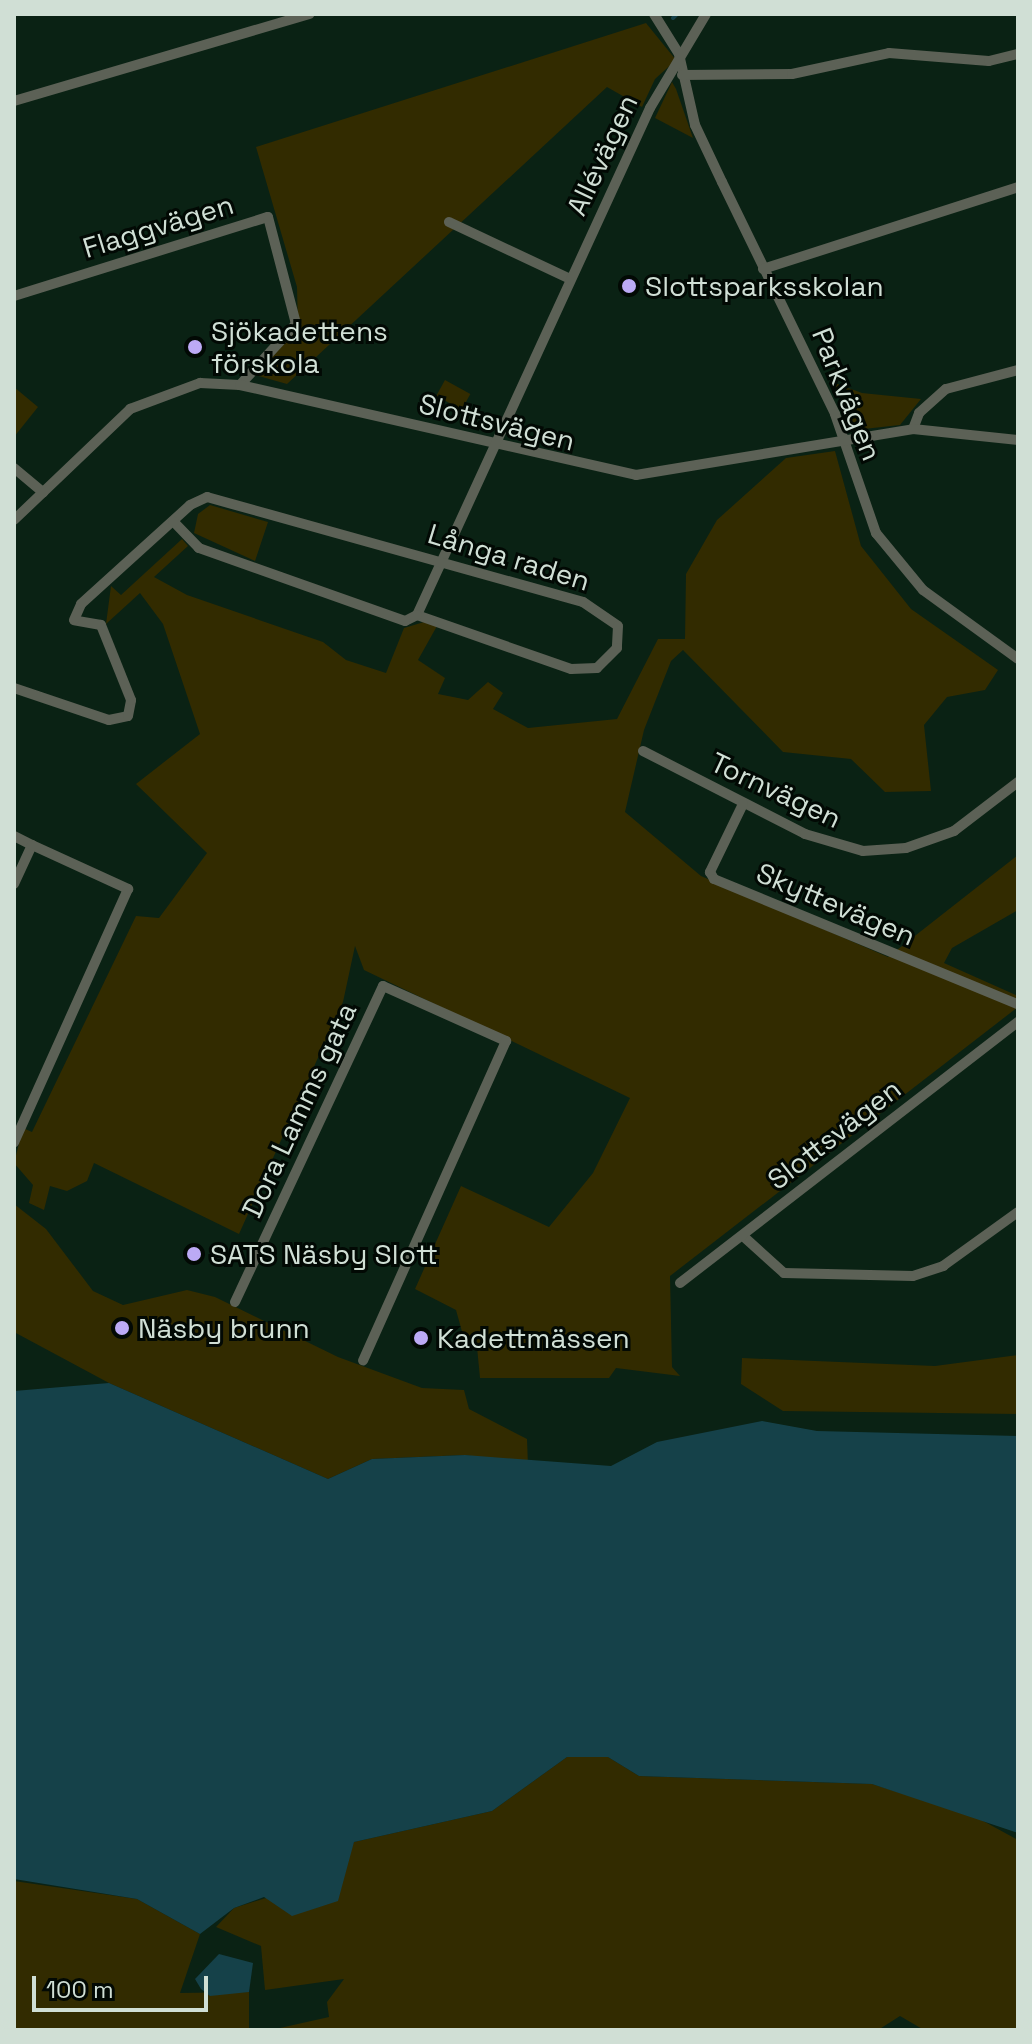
<!DOCTYPE html>
<html>
<head>
<meta charset="utf-8">
<style>
	body { margin:0 }
	#map { position:relative; width:1032px; height:2044px; overflow:hidden; background:#0a2214; font-family:"Space Grotesk",sans-serif }
	div>[style] { position:absolute }
	[style*='--x'] { left:calc(var(--x)*1px); top:calc(var(--y)*1px); width:calc(var(--w)*1px); rotate:calc(var(--a)*1deg) }
	.green>* { inset:0; background:#322b00; transform-origin:0 0 }
	.water>* { inset:0; background:#154149 }
	.stream>* { height:4px; margin:-2px; padding:0 2px; transform-origin:2px; border-radius:2px; background:#154149 }
	.street>* { height:10px; margin:-5px; padding:0 5px; transform-origin:5px; border-radius:5px; background:#5c6156 }
	.dots>* { width:22px; height:22px; translate:-50% -50%; box-sizing:border-box; border:4px solid #020904; border-radius:50% }
	span { translate:-50% -50%; white-space:nowrap; text-align:center; line-height:1.15; -webkit-text-stroke:6px #020904; paint-order:stroke }
	.street-label { font-size:28px; color:#d0dfd5 }
	.poi-label { font-size:28px; color:#d0dfd5 }
	.left { translate:0 -50%; text-align:left }
	.frame { position:absolute; inset:0; border:16px solid #d0dfd5; pointer-events:none }
	.scale { position:absolute; left:32px; top:1976px; width:176px; height:36px; box-sizing:border-box; border:4px solid #d0dfd5; border-top:0; padding-left:10px; font-size:24px; line-height:28px; white-space:nowrap; color:#d0dfd5; -webkit-text-stroke:6px #020904; paint-order:stroke }
</style>
</head>
<body>
<div id="map">
	<div class="green">
		<div style="clip-path:polygon(646px 23px,676px 60px,655px 79px,642px 107px,607px 87px,287px 384px,255px 375px,298px 329px,297px 287px,256px 147px)"></div>
		<div style="clip-path:polygon(672px 82px,676px 89px,693px 138px,655px 118px)"></div>
		<div style="left:445px;top:380px;width:29px;height:18px;rotate:29deg"></div>
		<div style="clip-path:polygon(832px 382px,862px 393px,921px 399px,900px 425px,855px 430px)"></div>
		<div style="clip-path:polygon(14px 387px,38px 407px,14px 437px)"></div>
		<div style="clip-path:polygon(835px 451px,861px 546px,911px 609px,998px 670px,985px 690px,947px 697px,924px 725px,931px 791px,885px 792px,851px 759px,783px 752px,683px 650px,671px 661px,644px 730px,625px 812px,701px 876px,888px 957px,1018px 855px,1018px 910px,952px 948px,944px 963px,1018px 996px,1018px 1007px,670px 1276px,672px 1367px,680px 1376px,616px 1368px,609px 1378px,480px 1378px,477px 1347px,466px 1346px,456px 1310px,415px 1289px,461px 1186px,549px 1227px,593px 1173px,630px 1098px,364px 970px,355px 946px,343px 1002px,239px 1234px,94px 1163px,87px 1181px,67px 1191px,50px 1186px,44px 1210px,29px 1203px,33px 1185px,14px 1163px,23px 1128px,32px 1132px,136px 916px,159px 918px,207px 853px,136px 784px,200px 734px,163px 624px,140px 593px,106px 624px,111px 586px,121px 595px,182px 539px,188px 546px,154px 577px,187px 595px,323px 642px,346px 660px,386px 673px,404px 628px,424px 622px,437px 626px,418px 660px,445px 678px,438px 694px,468px 700px,488px 682px,503px 693px,493px 709px,528px 728px,617px 719px,658px 639px,685px 639px,686px 574px,717px 520px,786px 458px)"></div>
		<div style="clip-path:polygon(210px 505px,268px 522px,255px 561px,194px 533px,198px 514px)"></div>
		<div style="clip-path:polygon(14px 1204px,46px 1229px,93px 1291px,123px 1305px,187px 1290px,215px 1297px,338px 1357px,422px 1388px,464px 1390px,469px 1409px,527px 1439px,528px 1465px,465px 1455px,372px 1459px,328px 1479px,109px 1383px,14px 1332px)"></div>
		<div style="clip-path:polygon(1018px 1355px,1018px 1414px,783px 1411px,741px 1384px,742px 1358px,935px 1366px)"></div>
		<div style="clip-path:polygon(567px 1757px,608px 1757px,639px 1776px,872px 1784px,974px 1816px,1018px 1840px,1018px 2030px,924px 2030px,900px 2016px,878px 2030px,271px 2030px,329px 2017px,327px 2002px,344px 1979px,265px 1990px,261px 1946px,216px 1927px,234px 1908px,339px 1875px,354px 1842px,492px 1811px)"></div>
		<div style="clip-path:polygon(14px 1881px,137px 1899px,200px 1934px,180px 1993px,249px 1992px,249px 2030px,14px 2030px)"></div>
	</div>
	<div class="water">
		<div style="clip-path:polygon(109px 1383px,328px 1479px,372px 1459px,465px 1455px,611px 1466px,657px 1442px,762px 1421px,817px 1431px,1018px 1436px,1018px 1833px,872px 1784px,639px 1776px,608px 1757px,567px 1757px,492px 1811px,354px 1842px,338px 1901px,292px 1916px,264px 1897px,234px 1908px,200px 1934px,137px 1899px,14px 1879px,14px 1391px)"></div>
		<div style="clip-path:polygon(219px 1954px,253px 1963px,249px 1992px,210px 1996px,201px 1989px,195px 1979px)"></div>
	</div>
	<div class="stream">
		<div style="--x:673;--y:18;--w:6;--a:-45"></div>
	</div>
	<div class="street">
		<div style="--x:654;--y:14;--w:47;--a:58"></div>
		<div style="--x:679;--y:54;--w:73;--a:77.3"></div>
		<div style="--x:695;--y:125;--w:63;--a:64.7"></div>
		<div style="--x:722;--y:182;--w:258;--a:64"></div>
		<div style="--x:835;--y:414;--w:126;--a:71"></div>
		<div style="--x:876;--y:533;--w:74;--a:50.5"></div>
		<div style="--x:923;--y:590;--w:117;--a:36"></div>
		<div style="--x:682;--y:75;--w:110;--a:-0.5"></div>
		<div style="--x:792;--y:74;--w:99;--a:-12.2"></div>
		<div style="--x:889;--y:53;--w:100;--a:4.6"></div>
		<div style="--x:989;--y:61;--w:30;--a:-14"></div>
		<div style="--x:14;--y:101;--w:308;--a:-16.4"></div>
		<div style="--x:449;--y:222;--w:134;--a:25.2"></div>
		<div style="--x:763;--y:269;--w:268;--a:-17.8"></div>
		<div style="--x:14;--y:296;--w:266;--a:-17.3"></div>
		<div style="--x:268;--y:217;--w:111;--a:75.3"></div>
		<div style="--x:296;--y:324;--w:83;--a:132.6"></div>
		<div style="--x:913;--y:429;--w:17;--a:-69"></div>
		<div style="--x:919;--y:413;--w:36;--a:-42"></div>
		<div style="--x:946;--y:389;--w:74;--a:-14.8"></div>
		<div style="--x:14;--y:468;--w:38;--a:40"></div>
		<div style="--x:14;--y:520;--w:161;--a:-43.7"></div>
		<div style="--x:130;--y:409;--w:75;--a:-20.4"></div>
		<div style="--x:200;--y:383;--w:40;--a:2.9"></div>
		<div style="--x:240;--y:385;--w:406;--a:12.8"></div>
		<div style="--x:636;--y:475;--w:281;--a:-9.4"></div>
		<div style="--x:913;--y:429;--w:106;--a:6"></div>
		<div style="--x:417;--y:615;--w:558;--a:-65.32"></div>
		<div style="--x:650;--y:108;--w:109;--a:-59.2"></div>
		<div style="--x:14;--y:688;--w:100;--a:18.6"></div>
		<div style="--x:109;--y:720;--w:19;--a:-12"></div>
		<div style="--x:128;--y:716;--w:16;--a:-79"></div>
		<div style="--x:131;--y:700;--w:81;--a:-111.8"></div>
		<div style="--x:101;--y:625;--w:27;--a:-170"></div>
		<div style="--x:74;--y:620;--w:17;--a:-66"></div>
		<div style="--x:81;--y:604;--w:147;--a:-42.2"></div>
		<div style="--x:190;--y:505;--w:19;--a:-25"></div>
		<div style="--x:207;--y:497;--w:390;--a:15.6"></div>
		<div style="--x:583;--y:602;--w:42;--a:34.4"></div>
		<div style="--x:618;--y:626;--w:22;--a:93"></div>
		<div style="--x:617;--y:648;--w:28;--a:135"></div>
		<div style="--x:597;--y:668;--w:26;--a:178"></div>
		<div style="--x:571;--y:669;--w:163;--a:-160.7"></div>
		<div style="--x:417;--y:615;--w:13;--a:153"></div>
		<div style="--x:405;--y:621;--w:219;--a:-160.5"></div>
		<div style="--x:199;--y:548;--w:37;--a:-134"></div>
		<div style="--x:643;--y:751;--w:182;--a:27.1"></div>
		<div style="--x:805;--y:834;--w:60;--a:16.3"></div>
		<div style="--x:863;--y:851;--w:43;--a:-4"></div>
		<div style="--x:906;--y:848;--w:51;--a:-19.5"></div>
		<div style="--x:954;--y:831;--w:81;--a:-37.4"></div>
		<div style="--x:743;--y:804;--w:76;--a:115.9"></div>
		<div style="--x:710;--y:872;--w:8;--a:60"></div>
		<div style="--x:714;--y:879;--w:329;--a:22.4"></div>
		<div style="--x:14;--y:836;--w:20;--a:27"></div>
		<div style="--x:14;--y:884;--w:43;--a:-65.2"></div>
		<div style="--x:32;--y:845;--w:106;--a:24.6"></div>
		<div style="--x:128;--y:889;--w:278;--a:114.2"></div>
		<div style="--x:743;--y:1236;--w:55;--a:42.1"></div>
		<div style="--x:784;--y:1273;--w:129;--a:1.3"></div>
		<div style="--x:913;--y:1276;--w:32;--a:-18"></div>
		<div style="--x:943;--y:1266;--w:92;--a:-35.8"></div>
		<div style="--x:680;--y:1283;--w:427;--a:-37.7"></div>
		<div style="--x:235;--y:1302;--w:349;--a:-64.9"></div>
		<div style="--x:383;--y:986;--w:135;--a:24.1"></div>
		<div style="--x:506;--y:1041;--w:350;--a:114.1"></div>
	</div>
	<div class="dots">
		<div style="left:629px;top:286px;background:#bcaaf5"></div>
		<div style="left:195px;top:347px;background:#bcaaf5"></div>
		<div style="left:194px;top:1254px;background:#bcaaf5"></div>
		<div style="left:122px;top:1328px;background:#bcaaf5"></div>
		<div style="left:421px;top:1338px;background:#bcaaf5"></div>
	</div>
	<div class="street-label">
		<span style="left:602px;top:155px;rotate:-65deg">Allévägen</span>
		<span style="left:158px;top:226px;rotate:-17deg">Flaggvägen</span>
		<span style="left:847px;top:394px;rotate:68deg">Parkvägen</span>
		<span style="left:497px;top:422px;rotate:14deg">Slottsvägen</span>
		<span style="left:509px;top:557px;rotate:17deg">Långa raden</span>
		<span style="left:776px;top:790px;rotate:25deg">Tornvägen</span>
		<span style="left:836px;top:904px;rotate:23deg">Skyttevägen</span>
		<span style="left:299px;top:1110px;rotate:-65deg">Dora Lamms gata</span>
		<span style="left:834px;top:1134px;rotate:-38deg">Slottsvägen</span>
	</div>
	<div class="poi-label">
		<span class="left" style="left:645px;top:286px">Slottsparksskolan</span>
		<span class="left" style="left:211px;top:347px">Sjökadettens<br>förskola</span>
		<span class="left" style="left:210px;top:1254px">SATS Näsby Slott</span>
		<span class="left" style="left:138px;top:1328px">Näsby brunn</span>
		<span class="left" style="left:437px;top:1338px">Kadettmässen</span>
	</div>
	<div class="frame"></div>
	<div class="scale">100 m</div>
</div>
</body>
</html>
